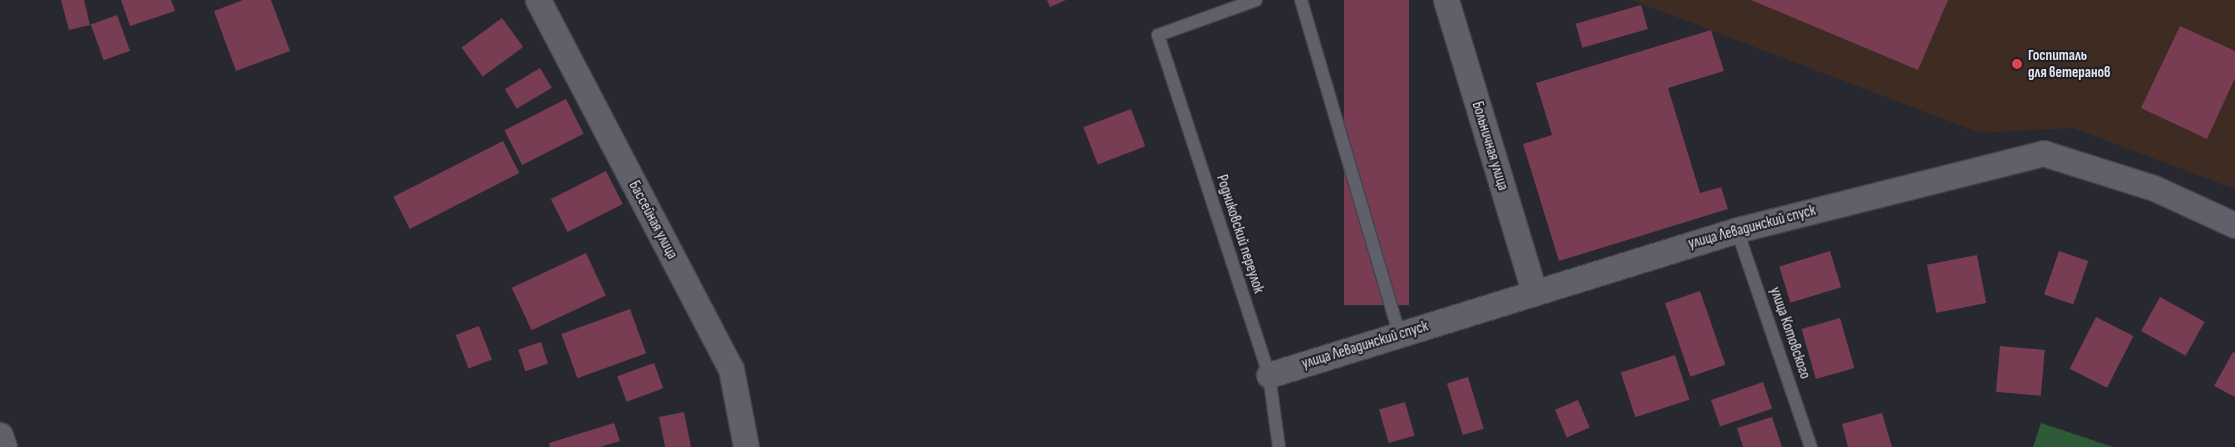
<!DOCTYPE html>
<html>
<head>
<meta charset="utf-8">
<style>
	body { margin:0 }
	#map { position:relative; width:2235px; height:447px; overflow:hidden; background:#282831; font-family:"Sofia Sans Condensed",sans-serif }
	div>[style] { position:absolute }
	[style*='--x'] { left:calc(var(--x)*1px); top:calc(var(--y)*1px); width:calc(var(--w)*1px); rotate:calc(var(--a)*1deg) }
	.medical>* { inset:0; background:#3e2c23 }
	.green>* { inset:0; background:#2f5a38 }
	.building>* { inset:0; background:#783c53; transform-origin:0 0 }
	.roads { filter:drop-shadow(1px 0 #44444b) drop-shadow(-1px 0 #44444b) drop-shadow(0 1px #44444b) drop-shadow(0 -1px #44444b) }
	.lane>* { height:12px; margin:-6px; padding:0 6px; transform-origin:6px; border-radius:6px; background:#60606a }
	.street>* { height:25px; margin:-12.5px; padding:0 12.5px; transform-origin:12.5px; border-radius:12.5px; background:#60606a }
	.dots>* { width:14px; height:14px; translate:-50% -50%; box-sizing:border-box; border:2px solid #1f1f27; border-radius:50% }
	span { translate:-50% -50%; white-space:nowrap; text-align:center; line-height:1.15; -webkit-text-stroke:4px #1f1f27; paint-order:stroke }
	.poi-label { font-size:15px; color:#e5e5eb; font-weight:700 }
	.left { translate:0 -50%; text-align:left }
	.street-label { font-size:15px; color:#e5e5eb }
</style>
</head>
<body>
<div id="map">
	<div class="medical">
		<div style="clip-path:polygon(1632px 0,2235px 0,2235px 189px,2073px 128px,1980px 133px)"></div>
	</div>
	<div class="green">
		<div style="clip-path:polygon(2041px 423px,2113px 447px,2033px 447px)"></div>
	</div>
	<div class="building">
		<div style="clip-path:polygon(61px 0,84px 0,90px 25px,69px 30px)"></div>
		<div style="clip-path:polygon(121px 0,171px 0,175px 11px,130px 26px)"></div>
		<div style="clip-path:polygon(243px 0,271px 0,290px 51px,236px 71px,214px 11px)"></div>
		<div style="clip-path:polygon(1047px 0,1066px 0,1050px 7px)"></div>
		<div style="left:1344px;top:0;width:65px;height:305px"></div>
		<div style="clip-path:polygon(1751px 0,1948px 0,1918px 70px)"></div>
		<div style="left:1641px;top:5px;width:25px;height:68px;rotate:74deg"></div>
		<div style="left:117px;top:15px;width:38px;height:28px;rotate:70deg"></div>
		<div style="left:502px;top:18px;width:36px;height:50px;rotate:54deg"></div>
		<div style="clip-path:polygon(2180px 26px,2235px 51px,2235px 78px,2207px 139px,2141px 108px)"></div>
		<div style="clip-path:polygon(1711px 30px,1724px 71px,1668px 88px,1700px 193px,1721px 187px,1728px 209px,1559px 261px,1523px 144px,1552px 135px,1536px 83px)"></div>
		<div style="left:540px;top:68px;width:23px;height:41px;rotate:59deg"></div>
		<div style="left:566px;top:99px;width:39px;height:69px;rotate:63deg"></div>
		<div style="left:1131px;top:109px;width:40px;height:51px;rotate:69deg"></div>
		<div style="left:503px;top:141px;width:36px;height:123px;rotate:63deg"></div>
		<div style="left:606px;top:171px;width:37px;height:62px;rotate:63deg"></div>
		<div style="left:1830px;top:251px;width:38px;height:53px;rotate:73deg"></div>
		<div style="left:2059px;top:251px;width:31px;height:46px;rotate:19deg"></div>
		<div style="left:586px;top:253px;width:47px;height:82px;rotate:65deg"></div>
		<div style="left:1977px;top:255px;width:49px;height:51px;rotate:79deg"></div>
		<div style="left:1700px;top:291px;width:78px;height:37px;rotate:71deg"></div>
		<div style="left:2160px;top:297px;width:51px;height:39px;rotate:29deg"></div>
		<div style="left:630px;top:309px;width:47px;height:73px;rotate:70deg"></div>
		<div style="left:2096px;top:317px;width:42px;height:58px;rotate:27deg"></div>
		<div style="left:1840px;top:318px;width:52px;height:40px;rotate:74deg"></div>
		<div style="left:479px;top:326px;width:36px;height:25px;rotate:69deg"></div>
		<div style="left:541px;top:342px;width:23px;height:24px;rotate:72deg"></div>
		<div style="left:2000px;top:346px;width:45px;height:46px;rotate:5deg"></div>
		<div style="clip-path:polygon(2233px 352px,2235px 353px,2235px 397px,2214px 386px)"></div>
		<div style="left:1675px;top:355px;width:47px;height:57px;rotate:72deg"></div>
		<div style="left:654px;top:363px;width:27px;height:39px;rotate:70deg"></div>
		<div style="left:1468px;top:377px;width:54px;height:22px;rotate:73deg"></div>
		<div style="left:1763px;top:382px;width:28px;height:55px;rotate:71deg"></div>
		<div style="left:1578px;top:400px;width:30px;height:25px;rotate:67deg"></div>
		<div style="left:1405px;top:402px;width:35px;height:27px;rotate:74deg"></div>
		<div style="clip-path:polygon(684px 412px,691px 447px,665px 447px,659px 417px)"></div>
		<div style="clip-path:polygon(1882px 413px,1892px 447px,1848px 447px,1842px 424px)"></div>
		<div style="clip-path:polygon(1772px 417px,1782px 447px,1743px 447px,1737px 428px)"></div>
		<div style="clip-path:polygon(614px 423px,620px 441px,600px 447px,550px 447px,549px 443px)"></div>
	</div>
	<div class="roads">
		<div class="lane">
			<div style="--x:1256;--y:0;--w:104;--a:160.3"></div>
			<div style="--x:1158;--y:35;--w:358;--a:71.9"></div>
			<div style="--x:1269;--y:375;--w:73;--a:82.1"></div>
			<div style="--x:1301;--y:0;--w:348;--a:73.6"></div>
			<div style="--x:1737;--y:230;--w:229;--a:71.2"></div>
		</div>
		<div class="street">
			<div style="--x:538;--y:0;--w:416;--a:62.4"></div>
			<div style="--x:731;--y:369;--w:79;--a:79.1"></div>
			<div style="--x:1446;--y:0;--w:305;--a:73.2"></div>
			<div style="--x:1269;--y:375;--w:490;--a:-17.2"></div>
			<div style="--x:1737;--y:230;--w:316;--a:-14.1"></div>
			<div style="--x:2043;--y:153;--w:116;--a:17.5"></div>
			<div style="--x:2154;--y:188;--w:89;--a:24.6"></div>
			<div style="--x:0;--y:435;--w:13;--a:72"></div>
		</div>
	</div>
	<div class="dots">
		<div style="left:2017px;top:64px;background:#e0444e"></div>
	</div>
	<div class="poi-label">
		<span class="left" style="left:2028px;top:64px">Госпиталь<br>для ветеранов</span>
	</div>
	<div class="street-label">
		<span style="left:1490px;top:146px;rotate:73deg">Больничная улица</span>
		<span style="left:653px;top:220px;rotate:62deg">Бассейная улица</span>
		<span style="left:1752px;top:227px;rotate:-15deg">улица Левадинский спуск</span>
		<span style="left:1240px;top:234px;rotate:72deg">Родниковский переулок</span>
		<span style="left:1790px;top:333px;rotate:71deg">улица Котовского</span>
		<span style="left:1365px;top:345px;rotate:-17deg">улица Левадинский спуск</span>
	</div>
</div>
</body>
</html>
